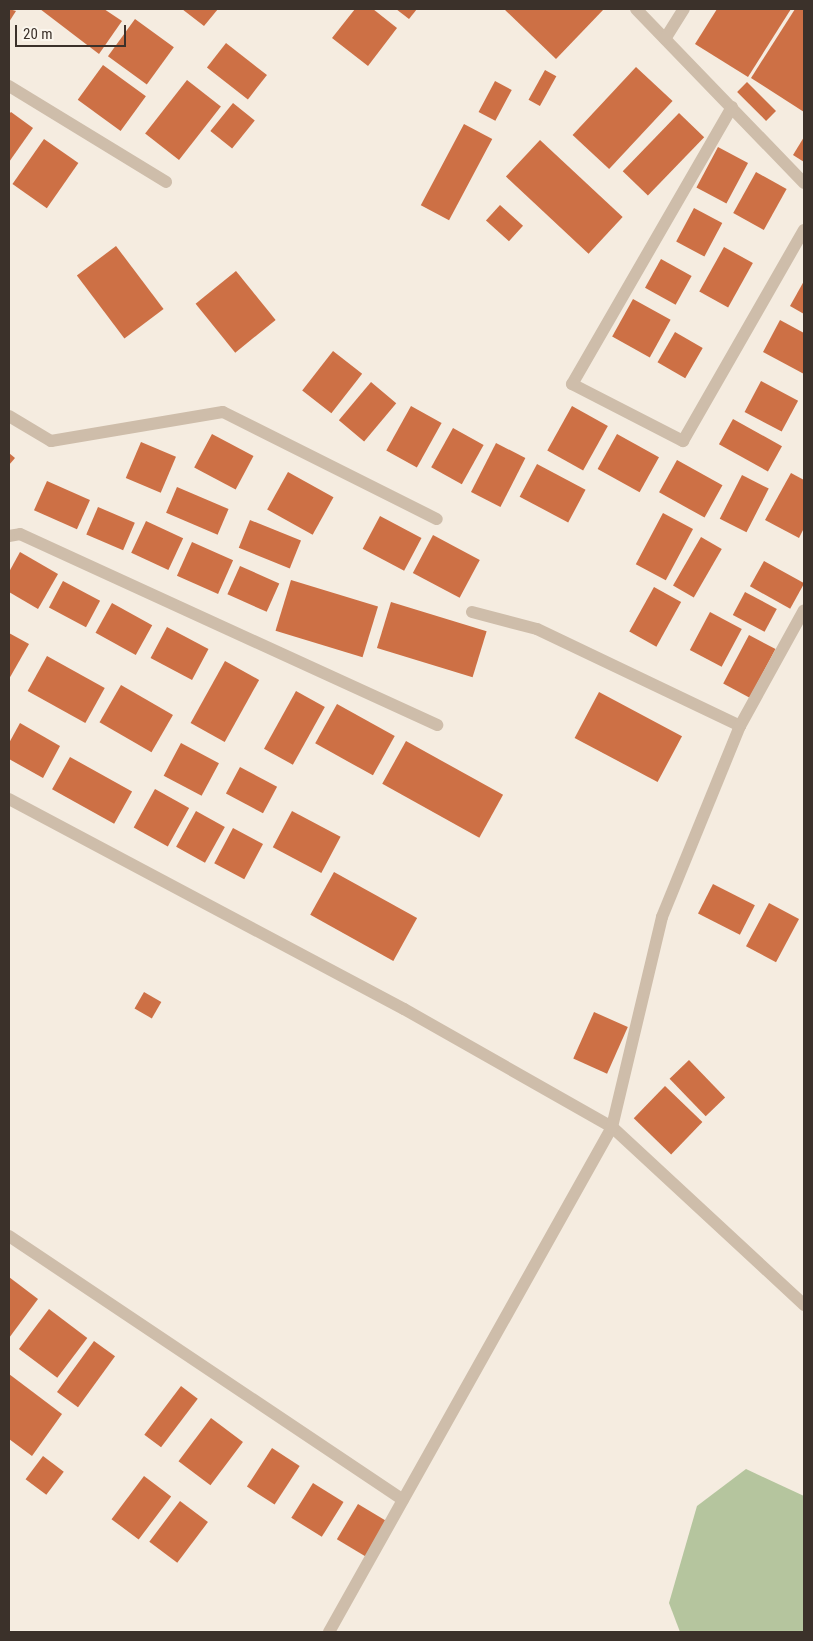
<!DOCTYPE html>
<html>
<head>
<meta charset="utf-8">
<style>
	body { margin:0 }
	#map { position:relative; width:813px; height:1641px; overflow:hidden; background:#f5ece0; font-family:"Roboto Condensed",sans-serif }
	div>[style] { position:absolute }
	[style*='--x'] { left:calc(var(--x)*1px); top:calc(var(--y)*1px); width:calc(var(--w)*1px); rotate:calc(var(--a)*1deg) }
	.green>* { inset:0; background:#b5c59e }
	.building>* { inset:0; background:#cd7045; transform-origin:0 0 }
	.street>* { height:12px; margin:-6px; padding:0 6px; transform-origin:6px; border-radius:6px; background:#cebdaa }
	span { translate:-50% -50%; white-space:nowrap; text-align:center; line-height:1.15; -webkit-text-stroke:5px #fbf6ed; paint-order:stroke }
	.frame { position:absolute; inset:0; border:10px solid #3b312a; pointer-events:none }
	.scale { position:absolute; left:15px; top:25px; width:111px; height:22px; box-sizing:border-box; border:2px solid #3b312a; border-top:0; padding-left:6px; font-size:15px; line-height:18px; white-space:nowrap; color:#3b312a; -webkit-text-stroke:4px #fbf6ed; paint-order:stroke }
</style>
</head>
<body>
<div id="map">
	<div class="green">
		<div style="clip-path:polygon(746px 1469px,804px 1496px,804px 1632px,680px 1632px,669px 1603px,697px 1506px)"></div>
	</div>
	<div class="building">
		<div style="clip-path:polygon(9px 9px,16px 11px,9px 22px)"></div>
		<div style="clip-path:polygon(40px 9px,104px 9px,122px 21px,99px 54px)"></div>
		<div style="clip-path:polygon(182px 9px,218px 9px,204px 26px)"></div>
		<div style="clip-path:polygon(355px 9px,373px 9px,397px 28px,368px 66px,332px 38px)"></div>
		<div style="clip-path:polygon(396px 9px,417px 9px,409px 19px)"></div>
		<div style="clip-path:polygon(504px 9px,604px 9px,556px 59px)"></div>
		<div style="clip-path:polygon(717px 9px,791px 9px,748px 77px,695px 44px)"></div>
		<div style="clip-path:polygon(795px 9px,804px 9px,804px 112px,751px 78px)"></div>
		<div style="left:135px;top:19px;width:48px;height:46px;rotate:36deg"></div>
		<div style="left:226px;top:43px;width:52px;height:31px;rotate:38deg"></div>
		<div style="left:103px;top:65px;width:53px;height:43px;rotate:36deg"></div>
		<div style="left:636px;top:67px;width:50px;height:93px;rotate:43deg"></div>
		<div style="left:545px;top:70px;width:13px;height:34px;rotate:29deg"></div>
		<div style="left:187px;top:80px;width:43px;height:68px;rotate:38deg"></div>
		<div style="left:495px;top:81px;width:19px;height:35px;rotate:28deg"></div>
		<div style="left:747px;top:82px;width:41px;height:14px;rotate:45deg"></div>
		<div style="left:233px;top:103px;width:28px;height:36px;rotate:39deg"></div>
		<div style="clip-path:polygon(11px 112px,33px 128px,9px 162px,9px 114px)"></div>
		<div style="left:679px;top:113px;width:35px;height:81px;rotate:44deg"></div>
		<div style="left:464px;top:124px;width:32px;height:92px;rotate:28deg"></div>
		<div style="clip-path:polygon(804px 137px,804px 162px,793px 155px)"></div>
		<div style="left:44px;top:139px;width:42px;height:55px;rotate:35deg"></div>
		<div style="left:540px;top:140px;width:113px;height:50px;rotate:43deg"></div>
		<div style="left:718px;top:147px;width:34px;height:46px;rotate:28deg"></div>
		<div style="left:756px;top:172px;width:35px;height:47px;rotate:29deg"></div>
		<div style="left:500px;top:205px;width:31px;height:21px;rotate:42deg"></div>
		<div style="left:694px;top:208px;width:32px;height:38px;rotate:28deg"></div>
		<div style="left:116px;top:246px;width:79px;height:49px;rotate:53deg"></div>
		<div style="left:724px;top:247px;width:33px;height:51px;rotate:29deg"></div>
		<div style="left:661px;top:259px;width:35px;height:33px;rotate:29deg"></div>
		<div style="left:236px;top:271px;width:63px;height:52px;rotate:51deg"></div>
		<div style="clip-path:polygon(804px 281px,804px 314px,790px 306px)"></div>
		<div style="left:633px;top:299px;width:43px;height:43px;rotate:29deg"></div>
		<div style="clip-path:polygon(780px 320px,804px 333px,804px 374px,763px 352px)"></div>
		<div style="left:675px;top:332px;width:32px;height:35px;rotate:30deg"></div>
		<div style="left:333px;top:351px;width:37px;height:50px;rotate:38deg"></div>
		<div style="left:761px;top:381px;width:42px;height:35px;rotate:28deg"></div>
		<div style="left:371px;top:382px;width:33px;height:50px;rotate:40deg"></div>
		<div style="left:411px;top:406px;width:35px;height:51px;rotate:29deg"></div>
		<div style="left:572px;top:406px;width:41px;height:51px;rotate:29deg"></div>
		<div style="left:733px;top:419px;width:56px;height:29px;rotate:29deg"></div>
		<div style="left:453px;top:428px;width:35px;height:45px;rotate:29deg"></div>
		<div style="left:212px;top:434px;width:47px;height:38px;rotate:28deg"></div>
		<div style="left:617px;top:434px;width:48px;height:40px;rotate:29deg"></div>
		<div style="left:141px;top:442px;width:38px;height:39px;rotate:23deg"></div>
		<div style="left:496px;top:443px;width:33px;height:55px;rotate:27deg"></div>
		<div style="clip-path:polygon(9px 453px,15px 458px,9px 465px)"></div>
		<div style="left:677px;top:460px;width:52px;height:37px;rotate:29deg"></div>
		<div style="left:537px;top:464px;width:55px;height:37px;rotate:28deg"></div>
		<div style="left:288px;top:472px;width:52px;height:43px;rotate:29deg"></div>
		<div style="clip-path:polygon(791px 473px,804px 480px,804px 528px,799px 538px,765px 520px)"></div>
		<div style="left:742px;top:475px;width:30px;height:49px;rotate:27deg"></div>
		<div style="left:47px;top:481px;width:47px;height:32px;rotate:24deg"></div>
		<div style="left:177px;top:487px;width:56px;height:28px;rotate:23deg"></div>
		<div style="left:98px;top:507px;width:40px;height:30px;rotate:23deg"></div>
		<div style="left:663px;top:513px;width:34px;height:58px;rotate:28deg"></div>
		<div style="left:380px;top:516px;width:47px;height:37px;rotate:28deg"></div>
		<div style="left:250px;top:520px;width:55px;height:30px;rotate:22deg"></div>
		<div style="left:146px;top:521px;width:41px;height:35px;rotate:25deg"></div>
		<div style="left:433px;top:535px;width:53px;height:43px;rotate:28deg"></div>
		<div style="left:701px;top:537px;width:24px;height:56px;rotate:30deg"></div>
		<div style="left:192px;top:542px;width:45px;height:37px;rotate:24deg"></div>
		<div style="clip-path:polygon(20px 552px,58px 574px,38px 609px,9px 592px,9px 572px)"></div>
		<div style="left:764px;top:561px;width:46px;height:29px;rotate:29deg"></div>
		<div style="left:240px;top:566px;width:43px;height:31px;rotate:24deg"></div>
		<div style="left:291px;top:580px;width:91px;height:53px;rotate:17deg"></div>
		<div style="left:63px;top:581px;width:42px;height:30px;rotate:28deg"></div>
		<div style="left:654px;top:587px;width:31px;height:51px;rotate:29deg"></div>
		<div style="left:745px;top:592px;width:36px;height:26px;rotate:28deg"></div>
		<div style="left:391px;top:602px;width:100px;height:48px;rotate:17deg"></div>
		<div style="left:112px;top:603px;width:46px;height:34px;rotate:29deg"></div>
		<div style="left:710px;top:612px;width:36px;height:43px;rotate:28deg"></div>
		<div style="left:167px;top:627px;width:47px;height:35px;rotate:28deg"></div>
		<div style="clip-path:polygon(9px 633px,29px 644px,9px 679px)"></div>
		<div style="left:749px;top:635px;width:30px;height:55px;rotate:28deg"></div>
		<div style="left:47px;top:656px;width:66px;height:40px;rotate:29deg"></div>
		<div style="left:225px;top:661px;width:39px;height:71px;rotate:29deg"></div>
		<div style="left:121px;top:685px;width:60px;height:43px;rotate:30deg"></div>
		<div style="left:296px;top:691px;width:33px;height:66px;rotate:29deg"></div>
		<div style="left:599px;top:692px;width:94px;height:52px;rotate:28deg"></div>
		<div style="left:337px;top:704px;width:66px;height:45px;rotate:29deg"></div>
		<div style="clip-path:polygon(20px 723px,60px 746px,43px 778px,9px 759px,9px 743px)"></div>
		<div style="left:406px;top:741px;width:111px;height:49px;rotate:29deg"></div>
		<div style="left:181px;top:743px;width:43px;height:37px;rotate:28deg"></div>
		<div style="left:70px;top:757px;width:71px;height:37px;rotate:29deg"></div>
		<div style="left:240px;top:767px;width:42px;height:30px;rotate:28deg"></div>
		<div style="left:155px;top:789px;width:39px;height:44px;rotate:29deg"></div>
		<div style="left:196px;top:811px;width:33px;height:41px;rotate:29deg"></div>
		<div style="left:292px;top:811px;width:55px;height:41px;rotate:28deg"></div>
		<div style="left:233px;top:828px;width:34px;height:40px;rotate:28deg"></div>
		<div style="left:334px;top:872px;width:95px;height:49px;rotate:29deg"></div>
		<div style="left:713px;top:884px;width:47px;height:33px;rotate:27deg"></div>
		<div style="left:769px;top:903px;width:34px;height:49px;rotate:28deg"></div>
		<div style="left:144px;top:992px;width:20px;height:19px;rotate:30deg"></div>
		<div style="left:594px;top:1012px;width:37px;height:51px;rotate:24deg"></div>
		<div style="left:689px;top:1060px;width:52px;height:27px;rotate:46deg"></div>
		<div style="left:665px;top:1086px;width:52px;height:45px;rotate:44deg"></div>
		<div style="clip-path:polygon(9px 1277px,38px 1299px,9px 1338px)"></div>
		<div style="left:49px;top:1309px;width:48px;height:50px;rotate:37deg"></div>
		<div style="left:94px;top:1341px;width:26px;height:63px;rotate:36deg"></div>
		<div style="clip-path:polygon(9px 1374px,62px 1414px,32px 1456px,9px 1439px)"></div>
		<div style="left:181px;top:1386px;width:21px;height:61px;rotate:37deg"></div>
		<div style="left:211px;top:1418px;width:40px;height:54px;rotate:37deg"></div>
		<div style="left:272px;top:1448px;width:33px;height:46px;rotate:33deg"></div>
		<div style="left:43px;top:1456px;width:26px;height:29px;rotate:37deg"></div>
		<div style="left:144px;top:1476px;width:34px;height:54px;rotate:37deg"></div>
		<div style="left:313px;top:1483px;width:36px;height:41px;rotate:32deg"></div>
		<div style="left:180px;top:1501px;width:35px;height:51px;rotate:37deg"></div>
		<div style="left:358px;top:1504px;width:35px;height:41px;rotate:31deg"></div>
	</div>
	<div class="street">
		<div style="--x:636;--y:9;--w:242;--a:46"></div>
		<div style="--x:665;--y:39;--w:36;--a:-58"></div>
		<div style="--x:9;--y:86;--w:184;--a:31.4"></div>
		<div style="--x:732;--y:107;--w:320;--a:120"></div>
		<div style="--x:572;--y:384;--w:125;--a:27.2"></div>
		<div style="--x:683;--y:441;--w:243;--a:-60.2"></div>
		<div style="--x:9;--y:416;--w:49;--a:30.8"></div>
		<div style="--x:51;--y:441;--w:174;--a:-9.6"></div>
		<div style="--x:223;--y:412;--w:239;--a:26.6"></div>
		<div style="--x:9;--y:536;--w:11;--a:-10"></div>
		<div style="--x:20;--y:534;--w:459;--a:24.6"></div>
		<div style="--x:472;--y:612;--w:67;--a:14.7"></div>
		<div style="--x:537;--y:629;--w:225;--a:25.5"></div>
		<div style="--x:9;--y:799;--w:447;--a:28"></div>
		<div style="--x:404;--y:1009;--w:239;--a:29.6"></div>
		<div style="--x:612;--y:1127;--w:262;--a:42.8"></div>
		<div style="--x:9;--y:1236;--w:474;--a:33.8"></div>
		<div style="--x:329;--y:1632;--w:579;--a:-60.73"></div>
		<div style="--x:612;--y:1127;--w:216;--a:-76.6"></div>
		<div style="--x:662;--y:917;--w:206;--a:-67.8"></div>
		<div style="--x:740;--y:726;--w:132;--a:-61.1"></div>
	</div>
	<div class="frame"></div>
	<div class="scale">20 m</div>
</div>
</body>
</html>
